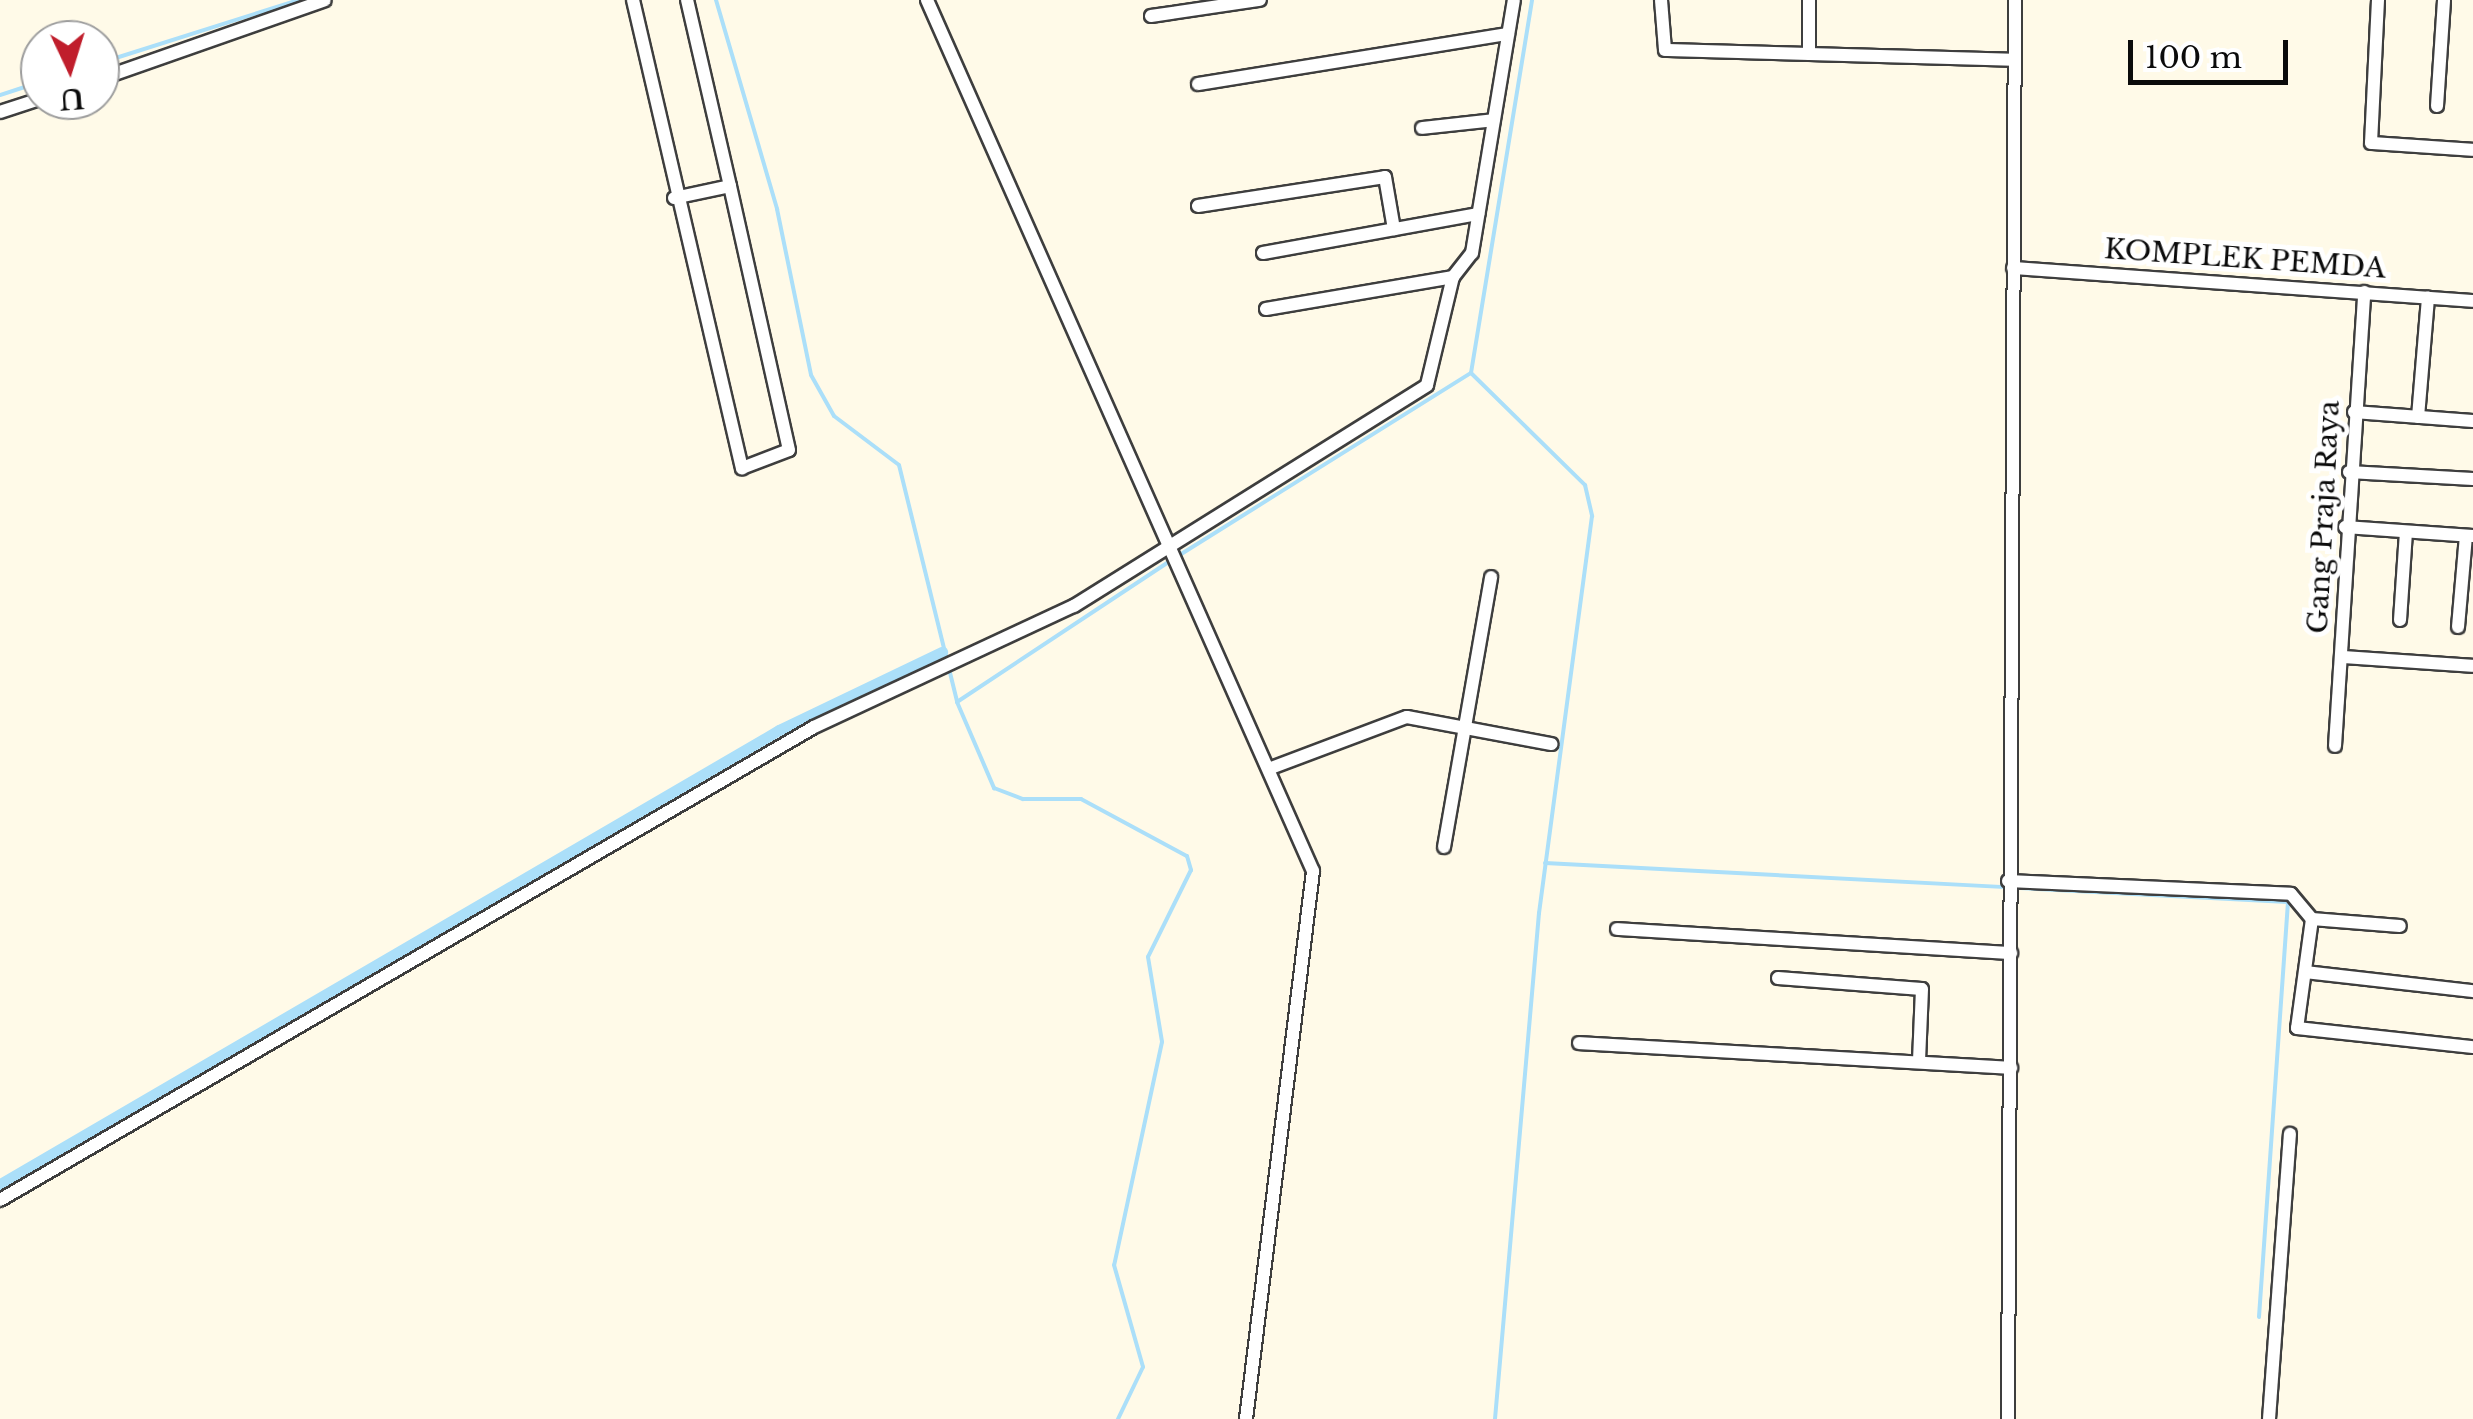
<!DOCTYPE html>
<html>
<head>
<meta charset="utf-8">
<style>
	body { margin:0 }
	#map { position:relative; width:2473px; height:1419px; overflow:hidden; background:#fffae8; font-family:"Libre Baskerville",serif }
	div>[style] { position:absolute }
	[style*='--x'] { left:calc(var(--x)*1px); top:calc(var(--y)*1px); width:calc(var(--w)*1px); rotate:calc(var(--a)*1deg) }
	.stream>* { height:4px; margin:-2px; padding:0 2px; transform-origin:2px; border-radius:2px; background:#abdff9 }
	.canal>* { height:11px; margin:-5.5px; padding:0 5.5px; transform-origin:5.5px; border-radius:5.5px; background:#abdff9 }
	.roads { filter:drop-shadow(2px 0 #3e3e3e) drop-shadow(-2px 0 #3e3e3e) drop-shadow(0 2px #3e3e3e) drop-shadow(0 -2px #3e3e3e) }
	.minor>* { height:12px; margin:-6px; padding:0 6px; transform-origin:6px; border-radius:6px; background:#fff }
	span { translate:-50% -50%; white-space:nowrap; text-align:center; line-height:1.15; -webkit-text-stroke:10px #fff; paint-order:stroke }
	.street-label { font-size:28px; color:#0b0b0b }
	.north { position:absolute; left:20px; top:20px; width:100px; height:100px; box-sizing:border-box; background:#fff; border:2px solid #9d9d9d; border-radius:50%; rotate:176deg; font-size:28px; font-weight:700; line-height:40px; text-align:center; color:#0b0b0b }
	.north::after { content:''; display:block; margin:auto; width:35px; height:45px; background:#c01e2c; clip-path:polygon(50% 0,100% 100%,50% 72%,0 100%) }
	.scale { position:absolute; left:2128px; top:40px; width:160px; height:45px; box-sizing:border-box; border:5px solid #0b0b0b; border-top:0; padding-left:12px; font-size:30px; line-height:35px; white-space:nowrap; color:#0b0b0b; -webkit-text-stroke:8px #fff; paint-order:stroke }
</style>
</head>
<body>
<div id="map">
	<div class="stream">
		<div style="--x:716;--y:0;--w:218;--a:73.7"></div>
		<div style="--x:777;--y:209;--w:169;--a:78.4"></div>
		<div style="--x:811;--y:375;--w:47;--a:60.7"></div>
		<div style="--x:834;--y:416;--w:81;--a:37"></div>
		<div style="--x:899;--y:465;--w:244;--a:76.2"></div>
		<div style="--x:957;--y:702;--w:94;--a:66.7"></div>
		<div style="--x:994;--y:788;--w:31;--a:21"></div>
		<div style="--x:1023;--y:799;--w:58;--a:0"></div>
		<div style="--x:1081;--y:799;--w:120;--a:28.3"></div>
		<div style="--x:1187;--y:856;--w:15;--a:74"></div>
		<div style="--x:1191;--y:870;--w:97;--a:116.3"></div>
		<div style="--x:1148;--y:957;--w:86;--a:80.6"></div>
		<div style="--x:1162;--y:1042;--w:228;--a:102.1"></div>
		<div style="--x:1114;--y:1265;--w:106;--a:74.1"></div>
		<div style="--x:1143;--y:1367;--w:58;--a:115.7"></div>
		<div style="--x:100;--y:63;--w:209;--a:-17.6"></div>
		<div style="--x:0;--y:95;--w:42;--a:-18"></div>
		<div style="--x:1471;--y:373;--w:160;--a:44.5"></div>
		<div style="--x:1585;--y:485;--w:32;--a:77"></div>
		<div style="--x:1592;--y:516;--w:401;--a:97.6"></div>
		<div style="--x:1539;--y:913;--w:508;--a:94.97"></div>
		<div style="--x:1178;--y:556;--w:345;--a:-32"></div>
		<div style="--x:1471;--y:373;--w:378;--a:-80.7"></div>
		<div style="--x:957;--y:702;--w:255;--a:-33.5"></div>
		<div style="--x:1545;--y:863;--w:461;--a:3"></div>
		<div style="--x:2020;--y:888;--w:268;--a:3"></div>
		<div style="--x:2288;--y:902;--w:416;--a:94"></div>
	</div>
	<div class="canal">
		<div style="--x:0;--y:1184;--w:902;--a:-30.23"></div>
		<div style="--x:779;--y:730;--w:181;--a:-25.6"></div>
	</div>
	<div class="roads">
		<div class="minor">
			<div style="--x:633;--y:0;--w:481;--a:76.9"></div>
			<div style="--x:742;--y:468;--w:50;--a:-21"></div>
			<div style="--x:789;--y:450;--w:271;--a:-102.6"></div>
			<div style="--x:927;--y:0;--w:953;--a:66.1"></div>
			<div style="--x:1313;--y:871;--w:552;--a:96.97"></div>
			<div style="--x:1661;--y:0;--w:50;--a:85.4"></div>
			<div style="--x:1665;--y:50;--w:350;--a:1.6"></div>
			<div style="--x:1809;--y:0;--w:54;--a:90"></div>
			<div style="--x:2378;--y:0;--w:143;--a:92.8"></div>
			<div style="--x:2371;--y:143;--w:102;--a:3.9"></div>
			<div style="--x:1151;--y:16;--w:110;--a:-8.4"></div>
			<div style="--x:100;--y:79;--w:238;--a:-19.3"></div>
			<div style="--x:1198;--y:84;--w:314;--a:-9.2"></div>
			<div style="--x:2437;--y:106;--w:106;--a:-86.2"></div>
			<div style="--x:0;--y:112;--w:42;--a:-18"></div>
			<div style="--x:1422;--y:128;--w:72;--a:-6.3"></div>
			<div style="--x:674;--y:198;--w:57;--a:-12.1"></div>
			<div style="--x:730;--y:186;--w:191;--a:-103"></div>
			<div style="--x:1198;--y:206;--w:189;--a:-8.8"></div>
			<div style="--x:1385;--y:177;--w:53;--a:80.2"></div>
			<div style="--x:1263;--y:253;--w:219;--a:-10.3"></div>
			<div style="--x:2013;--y:268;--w:461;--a:4.1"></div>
			<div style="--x:1266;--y:309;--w:190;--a:-9.7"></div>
			<div style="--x:2354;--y:412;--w:119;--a:4.3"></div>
			<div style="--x:2418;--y:417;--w:120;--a:-85.2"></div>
			<div style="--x:2349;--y:472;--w:124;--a:3.2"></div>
			<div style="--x:2345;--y:527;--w:128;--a:4"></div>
			<div style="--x:2400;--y:620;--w:88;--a:-86.1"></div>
			<div style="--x:2458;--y:627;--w:91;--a:-85"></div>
			<div style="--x:2342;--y:657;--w:131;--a:3.9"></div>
			<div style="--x:2335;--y:746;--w:455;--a:-86.3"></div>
			<div style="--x:1271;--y:768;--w:145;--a:-20.6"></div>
			<div style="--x:1407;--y:717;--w:147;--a:10.6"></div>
			<div style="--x:1444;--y:847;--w:274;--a:-80.1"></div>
			<div style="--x:2008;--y:881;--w:283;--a:2.6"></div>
			<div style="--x:2291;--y:894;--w:33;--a:50"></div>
			<div style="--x:2312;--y:919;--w:110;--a:97.8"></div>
			<div style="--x:2297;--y:1028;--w:177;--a:6.2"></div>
			<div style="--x:2312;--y:919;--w:88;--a:4.5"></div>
			<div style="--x:1617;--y:929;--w:395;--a:3.5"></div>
			<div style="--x:2305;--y:972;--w:169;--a:6.5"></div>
			<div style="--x:1778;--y:978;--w:144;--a:4.4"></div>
			<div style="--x:1922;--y:989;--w:72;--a:92.4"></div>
			<div style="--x:1579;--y:1043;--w:433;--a:3.3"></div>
			<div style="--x:0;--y:1200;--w:941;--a:-30.16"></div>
			<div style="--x:814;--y:727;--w:287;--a:-25"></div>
			<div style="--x:1074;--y:606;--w:416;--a:-32"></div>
			<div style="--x:1427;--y:385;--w:111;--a:-76.5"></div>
			<div style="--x:1453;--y:277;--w:31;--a:-52"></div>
			<div style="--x:1472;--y:253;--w:256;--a:-80.6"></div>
			<div style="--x:2008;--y:1419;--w:1419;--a:-89.72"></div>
			<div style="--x:2269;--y:1419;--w:286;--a:-85.8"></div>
		</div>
	</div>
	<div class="street-label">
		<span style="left:2245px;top:259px;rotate:4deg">KOMPLEK PEMDA</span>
		<span style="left:2324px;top:517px;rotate:-87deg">Gang Praja Raya</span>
	</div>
	<div class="north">U</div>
	<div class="scale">100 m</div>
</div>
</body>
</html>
